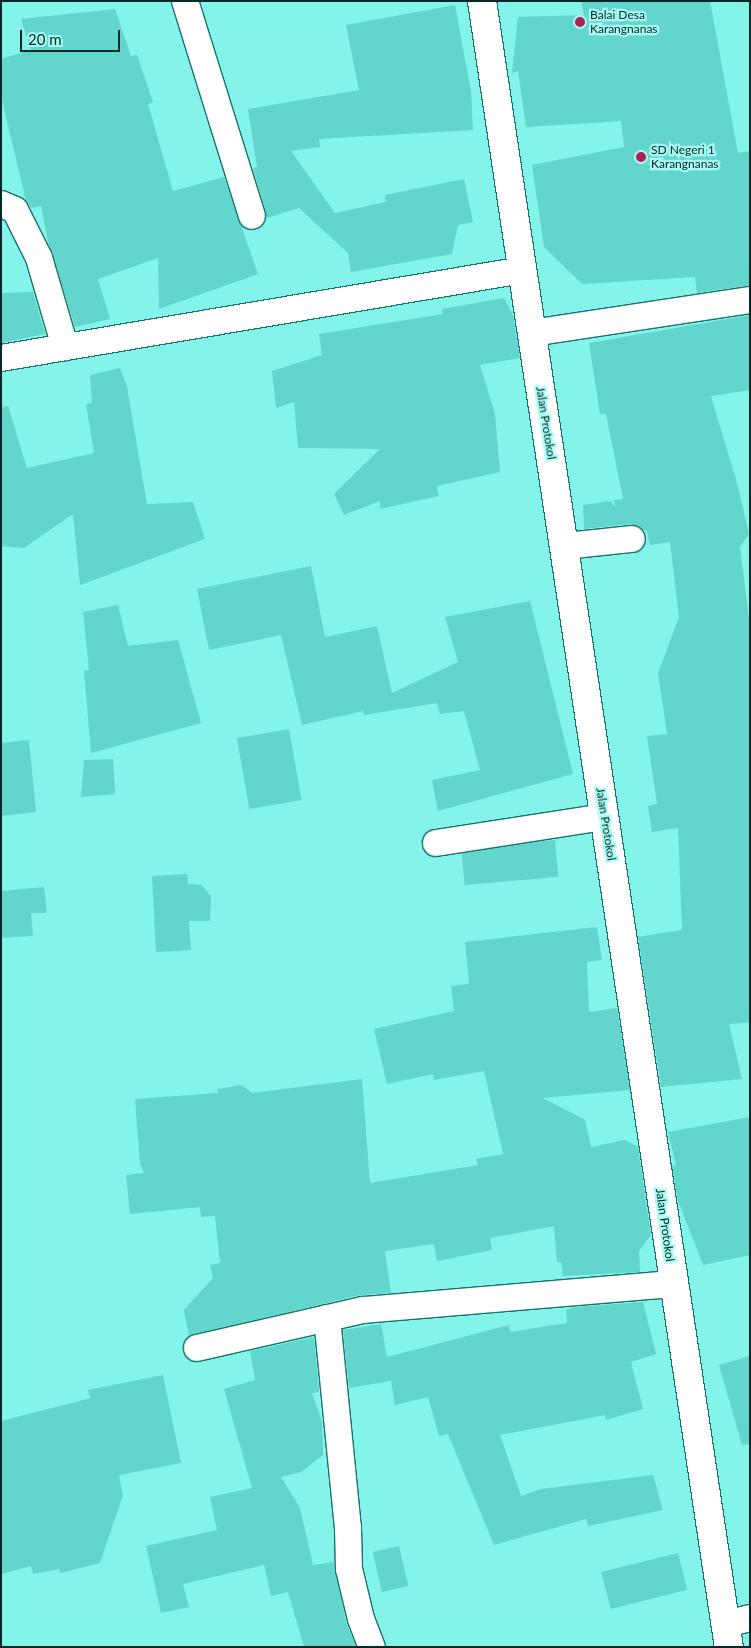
<!DOCTYPE html>
<html>
<head>
<meta charset="utf-8">
<style>
	body { margin:0 }
	#map { position:relative; width:751px; height:1648px; overflow:hidden; background:#84f3e9; font-family:Lato,sans-serif }
	div>[style] { position:absolute }
	[style*='--x'] { left:calc(var(--x)*1px); top:calc(var(--y)*1px); width:calc(var(--w)*1px); rotate:calc(var(--a)*1deg) }
	.building>* { inset:0; background:#62d6cc; transform-origin:0 0 }
	.roads { filter:drop-shadow(1px 0 #15736d) drop-shadow(-1px 0 #15736d) drop-shadow(0 1px #15736d) drop-shadow(0 -1px #15736d) }
	.minor>* { height:26px; margin:-13px; padding:0 13px; transform-origin:13px; border-radius:13px; background:#fff }
	.tertiary>* { height:28px; margin:-14px; padding:0 14px; transform-origin:14px; border-radius:14px; background:#fff }
	.dots>* { width:14px; height:14px; translate:-50% -50%; box-sizing:border-box; border:2px solid #a8fcf3; border-radius:50% }
	span { translate:-50% -50%; white-space:nowrap; text-align:center; line-height:1.15; -webkit-text-stroke:4.5px #a8fcf3; paint-order:stroke }
	.poi-label { font-size:12px; color:#032826 }
	.left { translate:0 -50%; text-align:left }
	.street-label { font-size:12px; color:#032826 }
	.frame { position:absolute; inset:0; border:2px solid #032826; pointer-events:none }
	.scale { position:absolute; left:20px; top:30px; width:100px; height:22px; box-sizing:border-box; border:2px solid #032826; border-top:0; padding-left:6px; font-size:15px; line-height:18px; white-space:nowrap; color:#032826; -webkit-text-stroke:4px #a8fcf3; paint-order:stroke }
</style>
</head>
<body>
<div id="map">
	<div class="building">
		<div style="clip-path:polygon(581px 1px,710px 1px,738px 153px,750px 151px,750px 285px,697px 293px,695px 277px,582px 284px,544px 247px,532px 165px,624px 147px,621px 121px,526px 127px,518px 71px,512px 73px,518px 17px,584px 15px)"></div>
		<div style="clip-path:polygon(455px 5px,471px 92px,473px 130px,319px 139px,320px 147px,291px 151px,335px 213px,386px 202px,385px 195px,464px 179px,473px 222px,458px 225px,452px 254px,351px 272px,348px 253px,299px 208px,267px 218px,253px 168px,257px 167px,248px 109px,359px 90px,346px 25px)"></div>
		<div style="clip-path:polygon(115px 9px,131px 56px,137px 55px,153px 102px,148px 104px,173px 191px,224px 177px,258px 274px,159px 309px,158px 258px,98px 279px,110px 319px,75px 327px,48px 242px,41px 206px,31px 208px,26px 201px,1px 96px,1px 59px,31px 50px,21px 19px)"></div>
		<div style="clip-path:polygon(33px 292px,45px 334px,1px 343px,1px 293px)"></div>
		<div style="clip-path:polygon(504px 298px,513px 315px,520px 358px,480px 365px,495px 414px,500px 472px,437px 486px,439px 496px,380px 509px,380px 501px,344px 515px,334px 494px,380px 449px,298px 448px,294px 402px,276px 408px,272px 371px,322px 355px,319px 334px,443px 314px,442px 309px)"></div>
		<div style="clip-path:polygon(750px 315px,750px 390px,711px 396px,737px 483px,749px 534px,740px 547px,750px 626px,750px 1022px,729px 1024px,742px 1079px,661px 1087px,638px 937px,682px 930px,678px 828px,652px 832px,648px 806px,657px 804px,647px 736px,667px 734px,658px 673px,679px 617px,670px 542px,650px 545px,647px 531px,631px 524px,584px 529px,583px 505px,611px 501px,615px 508px,614px 500px,623px 499px,606px 414px,600px 414px,589px 343px)"></div>
		<div style="clip-path:polygon(120px 368px,127px 387px,147px 504px,193px 502px,205px 539px,80px 585px,73px 514px,24px 548px,1px 546px,1px 407px,8px 406px,27px 468px,94px 453px,86px 404px,92px 403px,90px 375px)"></div>
		<div style="clip-path:polygon(311px 566px,325px 637px,377px 626px,392px 693px,458px 662px,445px 617px,530px 601px,573px 774px,438px 811px,432px 780px,480px 770px,464px 711px,440px 714px,437px 703px,364px 715px,363px 711px,302px 725px,281px 635px,209px 650px,197px 589px)"></div>
		<div style="clip-path:polygon(118px 605px,128px 646px,178px 640px,201px 723px,91px 753px,84px 671px,89px 670px,83px 612px)"></div>
		<div style="left:289px;top:729px;width:72px;height:53px;rotate:80deg"></div>
		<div style="clip-path:polygon(29px 740px,36px 812px,1px 816px,1px 743px)"></div>
		<div style="clip-path:polygon(113px 759px,115px 794px,81px 797px,84px 760px)"></div>
		<div style="left:555px;top:840px;width:37px;height:94px;rotate:85deg"></div>
		<div style="clip-path:polygon(187px 874px,188px 884px,202px 885px,211px 897px,210px 921px,189px 921px,191px 950px,156px 952px,152px 876px)"></div>
		<div style="clip-path:polygon(44px 887px,47px 913px,31px 913px,33px 936px,1px 938px,1px 891px)"></div>
		<div style="clip-path:polygon(597px 927px,602px 960px,587px 962px,589px 1012px,617px 1008px,630px 1090px,543px 1098px,585px 1120px,591px 1147px,625px 1140px,638px 1147px,651px 1235px,639px 1251px,640px 1272px,563px 1276px,561px 1262px,557px 1262px,554px 1226px,490px 1238px,492px 1250px,437px 1261px,434px 1244px,385px 1251px,391px 1293px,360px 1295px,189px 1336px,184px 1310px,213px 1278px,210px 1265px,220px 1263px,215px 1216px,201px 1217px,200px 1207px,130px 1214px,126px 1175px,144px 1173px,140px 1164px,135px 1099px,218px 1093px,217px 1089px,242px 1085px,252px 1093px,362px 1079px,370px 1183px,478px 1165px,476px 1159px,503px 1154px,484px 1071px,434px 1080px,433px 1074px,387px 1084px,374px 1029px,454px 1011px,451px 986px,469px 984px,465px 942px)"></div>
		<div style="clip-path:polygon(750px 1117px,750px 1255px,703px 1265px,678px 1201px,672px 1165px,676px 1166px,668px 1132px)"></div>
		<div style="clip-path:polygon(643px 1302px,656px 1354px,631px 1362px,643px 1409px,606px 1420px,605px 1415px,500px 1435px,521px 1496px,541px 1489px,653px 1475px,663px 1510px,588px 1526px,586px 1519px,494px 1545px,448px 1434px,439px 1436px,428px 1397px,395px 1405px,391px 1381px,349px 1388px,343px 1330px,381px 1324px,387px 1357px,509px 1325px,510px 1332px,567px 1323px,566px 1310px,575px 1307px)"></div>
		<div style="clip-path:polygon(314px 1337px,319px 1392px,312px 1393px,322px 1422px,323px 1455px,301px 1472px,281px 1477px,300px 1508px,313px 1565px,334px 1562px,346px 1622px,356px 1647px,304px 1647px,288px 1592px,271px 1596px,264px 1565px,183px 1584px,189px 1607px,161px 1613px,146px 1546px,217px 1530px,210px 1497px,252px 1488px,224px 1389px,255px 1380px,250px 1351px)"></div>
		<div style="clip-path:polygon(750px 1356px,750px 1444px,742px 1445px,719px 1365px)"></div>
		<div style="clip-path:polygon(163px 1375px,181px 1463px,119px 1475px,123px 1495px,100px 1563px,60px 1573px,59px 1569px,33px 1574px,31px 1566px,1px 1574px,1px 1421px,91px 1398px,88px 1390px)"></div>
		<div style="left:399px;top:1546px;width:41px;height:27px;rotate:77deg"></div>
		<div style="left:678px;top:1553px;width:38px;height:79px;rotate:76deg"></div>
	</div>
	<div class="roads">
		<div class="minor">
			<div style="--x:185;--y:1;--w:225;--a:72.7"></div>
			<div style="--x:1;--y:204;--w:15;--a:23"></div>
			<div style="--x:15;--y:210;--w:54;--a:63.4"></div>
			<div style="--x:39;--y:258;--w:93;--a:73.7"></div>
			<div style="--x:532;--y:333;--w:220;--a:-8.6"></div>
			<div style="--x:1;--y:358;--w:529;--a:-9.57"></div>
			<div style="--x:565;--y:546;--w:67;--a:-6"></div>
			<div style="--x:436;--y:843;--w:170;--a:-8.8"></div>
			<div style="--x:327;--y:1318;--w:211;--a:84.3"></div>
			<div style="--x:348;--y:1528;--w:41;--a:88.6"></div>
			<div style="--x:349;--y:1569;--w:51;--a:76.5"></div>
			<div style="--x:361;--y:1619;--w:30;--a:69"></div>
			<div style="--x:197;--y:1348;--w:170;--a:-12.9"></div>
			<div style="--x:363;--y:1310;--w:312;--a:-4.8"></div>
			<div style="--x:726;--y:1624;--w:25;--a:-14"></div>
		</div>
		<div class="tertiary">
			<div style="--x:482;--y:1;--w:1664;--a:81.47"></div>
		</div>
	</div>
	<div class="dots">
		<div style="left:580px;top:22px;background:#b01f4f"></div>
		<div style="left:641px;top:157px;background:#b01f4f"></div>
	</div>
	<div class="poi-label">
		<span class="left" style="left:590px;top:22px">Balai Desa<br>Karangnanas</span>
		<span class="left" style="left:651px;top:157px">SD Negeri 1<br>Karangnanas</span>
	</div>
	<div class="street-label">
		<span style="left:546px;top:423px;rotate:81deg">Jalan Protokol</span>
		<span style="left:606px;top:824px;rotate:81deg">Jalan Protokol</span>
		<span style="left:665px;top:1225px;rotate:82deg">Jalan Protokol</span>
	</div>
	<div class="frame"></div>
	<div class="scale">20 m</div>
</div>
</body>
</html>
